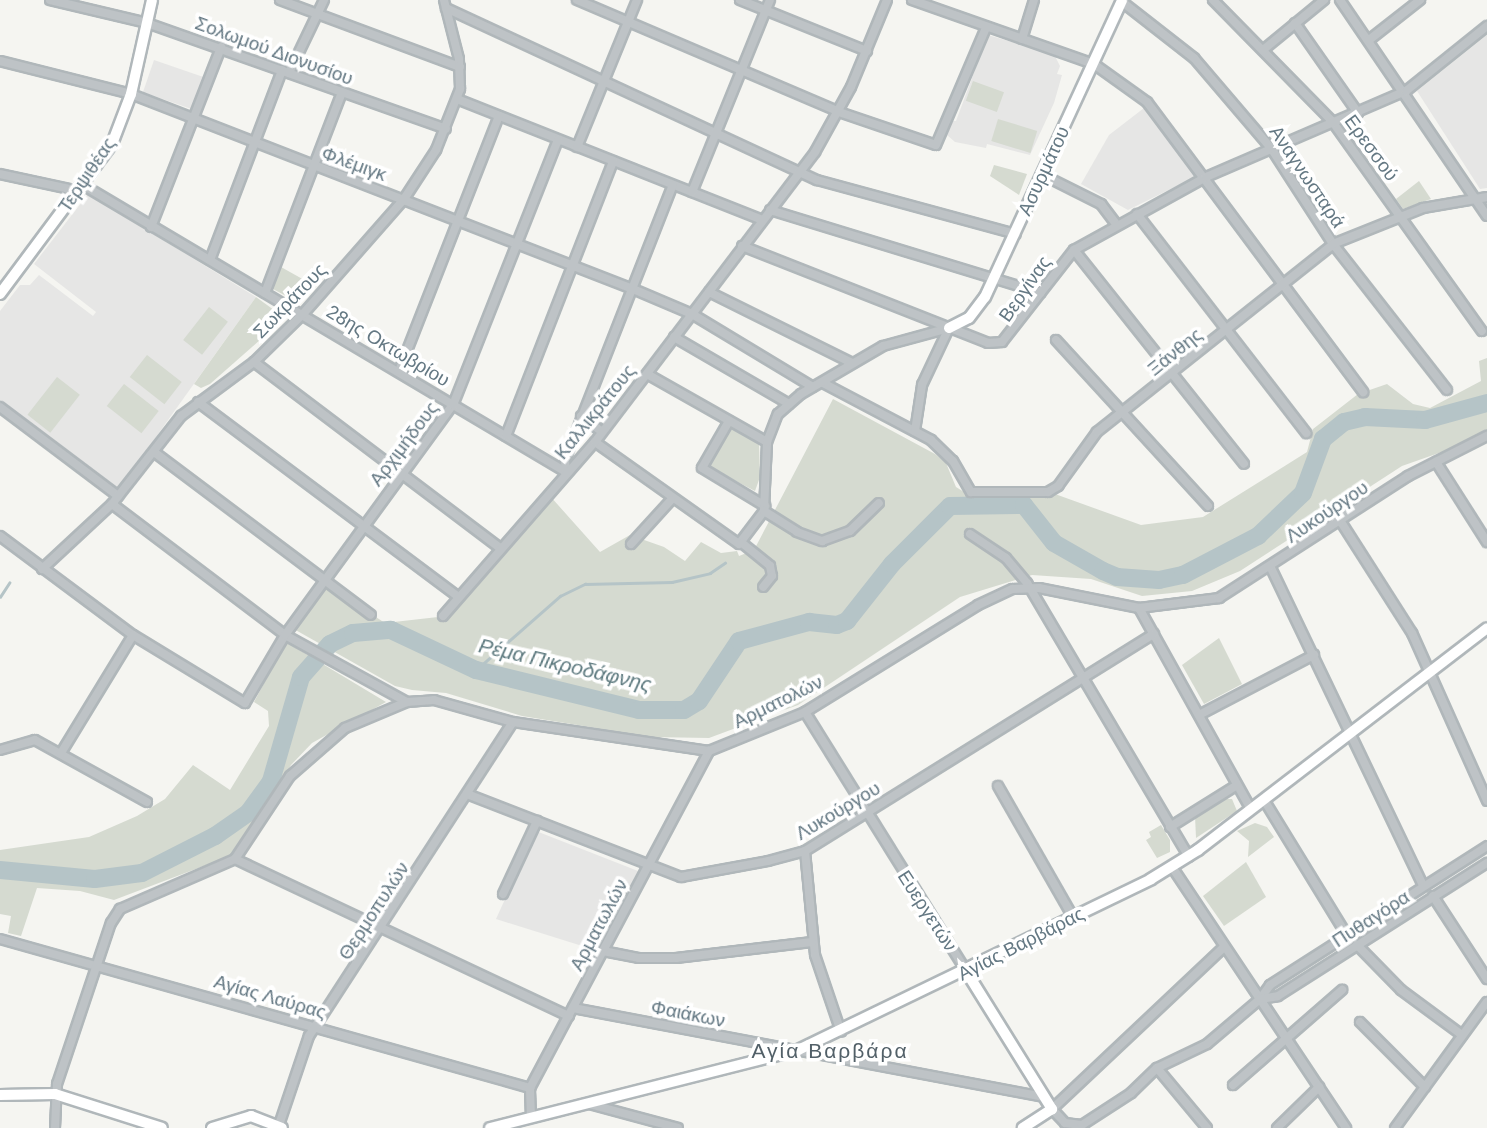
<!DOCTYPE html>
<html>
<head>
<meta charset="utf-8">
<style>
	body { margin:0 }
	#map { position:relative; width:1487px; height:1128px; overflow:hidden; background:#f5f5f1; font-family:Arial,sans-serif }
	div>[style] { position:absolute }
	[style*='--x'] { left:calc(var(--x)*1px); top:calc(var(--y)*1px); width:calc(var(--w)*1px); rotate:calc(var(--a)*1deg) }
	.built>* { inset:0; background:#e6e6e5; transform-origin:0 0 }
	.green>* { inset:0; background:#d5dad0; transform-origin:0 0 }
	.stream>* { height:2.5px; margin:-1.25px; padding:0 1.25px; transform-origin:1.25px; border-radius:1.25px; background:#b5c4c7 }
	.river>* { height:18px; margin:-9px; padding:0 9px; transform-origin:9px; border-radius:9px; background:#b5c4c7 }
	.roads { filter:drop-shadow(2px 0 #b0b7ba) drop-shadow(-2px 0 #b0b7ba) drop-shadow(0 2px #b0b7ba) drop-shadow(0 -2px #b0b7ba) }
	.street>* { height:8px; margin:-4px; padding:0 4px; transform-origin:4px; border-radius:4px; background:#bec3c6 }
	.secondary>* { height:10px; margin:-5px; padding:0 5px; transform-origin:5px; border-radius:5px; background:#fff }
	span { translate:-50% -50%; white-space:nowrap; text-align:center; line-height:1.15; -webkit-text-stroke:7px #fff; paint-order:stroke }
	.street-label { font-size:19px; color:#647883 }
	.water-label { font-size:21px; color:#5f7b80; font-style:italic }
	.neighbourhood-label { font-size:21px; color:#526068; letter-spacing:2px }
</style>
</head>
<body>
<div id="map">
	<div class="built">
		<div style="clip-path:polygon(988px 35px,1054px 54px,1060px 66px,1057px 74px,1062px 75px,1054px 103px,1030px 155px,987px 144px,986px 148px,955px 142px,947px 135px,953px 121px,956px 121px)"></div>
		<div style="clip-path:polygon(1487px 35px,1487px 188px,1480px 189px,1417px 91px)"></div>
		<div style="left:154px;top:60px;width:56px;height:34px;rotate:19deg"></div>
		<div style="clip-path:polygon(1144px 108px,1201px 174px,1128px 210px,1081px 184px,1109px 135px)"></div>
		<div style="clip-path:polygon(88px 194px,256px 297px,118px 490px,0 400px,0 311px,20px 285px,30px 285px,39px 275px,93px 316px,96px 312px,34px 264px)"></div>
		<div style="clip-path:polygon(536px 831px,638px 871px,595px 950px,496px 919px)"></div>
	</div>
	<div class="green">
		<div style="left:973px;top:81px;width:33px;height:21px;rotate:20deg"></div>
		<div style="left:998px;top:119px;width:41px;height:23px;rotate:17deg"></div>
		<div style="clip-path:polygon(994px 165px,1027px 174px,1019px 195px,990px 176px)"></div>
		<div style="clip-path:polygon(1419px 181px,1431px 199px,1403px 209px,1396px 199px)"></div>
		<div style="clip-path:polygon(281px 267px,315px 286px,299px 303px,273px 289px)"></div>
		<div style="clip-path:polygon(256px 297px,285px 318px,210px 384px,201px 388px,194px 384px)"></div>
		<div style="left:209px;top:307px;width:24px;height:42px;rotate:38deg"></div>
		<div style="left:147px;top:355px;width:44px;height:28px;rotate:38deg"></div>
		<div style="clip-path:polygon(1487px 358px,1487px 436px,1402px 466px,1240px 571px,1192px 591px,1142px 596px,1091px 579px,1032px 575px,960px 597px,798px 705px,709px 738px,651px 737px,522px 716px,446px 693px,412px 690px,395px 686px,292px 628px,324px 583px,385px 623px,438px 617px,550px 496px,600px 552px,630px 535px,664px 547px,685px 561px,701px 542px,721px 553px,737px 551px,739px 556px,754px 550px,833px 399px,935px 454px,946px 463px,956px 487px,969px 495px,1055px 494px,1141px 525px,1203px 517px,1307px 452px,1313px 429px,1358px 394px,1387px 384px,1413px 404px,1430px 408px,1481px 381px,1479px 361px)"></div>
		<div style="left:57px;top:377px;width:29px;height:48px;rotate:38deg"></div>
		<div style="left:124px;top:384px;width:44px;height:28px;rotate:38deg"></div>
		<div style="clip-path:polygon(729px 426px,759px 442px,760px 477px,755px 491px,707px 466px)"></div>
		<div style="clip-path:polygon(1219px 638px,1242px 684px,1204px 704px,1182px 665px)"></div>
		<div style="clip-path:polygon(286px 642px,386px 702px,312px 743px,291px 765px,241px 845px,230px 856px,114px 900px,80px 891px,37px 888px,21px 936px,8px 933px,11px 916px,0 914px,0 850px,89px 837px,137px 816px,165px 799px,193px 765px,230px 790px,269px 726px,268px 711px,254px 702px)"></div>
		<div style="clip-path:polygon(1222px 799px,1232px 799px,1237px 811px,1196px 838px,1195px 816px)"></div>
		<div style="clip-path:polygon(1255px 823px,1267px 827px,1274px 837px,1248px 857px,1249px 841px,1237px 831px)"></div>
		<div style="clip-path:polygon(1161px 825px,1170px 840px,1170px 852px,1157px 858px,1146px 840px,1151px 837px,1149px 832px)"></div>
		<div style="clip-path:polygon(1246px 862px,1266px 897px,1224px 926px,1203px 896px)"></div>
	</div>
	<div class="stream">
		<div style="--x:0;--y:597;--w:17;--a:-57"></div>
		<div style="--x:476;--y:670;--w:112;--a:-41.4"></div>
		<div style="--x:560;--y:596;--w:28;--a:-26"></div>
		<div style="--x:585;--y:584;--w:87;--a:-1.3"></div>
		<div style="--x:672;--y:582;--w:39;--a:-13"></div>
		<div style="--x:710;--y:573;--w:18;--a:-34"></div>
	</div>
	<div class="river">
		<div style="--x:0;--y:870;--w:95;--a:5.4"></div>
		<div style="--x:95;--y:879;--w:47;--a:-7.3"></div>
		<div style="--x:142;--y:873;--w:82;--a:-26.9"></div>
		<div style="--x:215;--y:836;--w:40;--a:-34.9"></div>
		<div style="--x:248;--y:813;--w:39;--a:-54"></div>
		<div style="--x:271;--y:781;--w:108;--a:-73.9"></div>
		<div style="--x:301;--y:677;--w:44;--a:-48.7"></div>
		<div style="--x:330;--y:644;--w:25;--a:-26"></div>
		<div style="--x:353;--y:633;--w:38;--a:-5"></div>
		<div style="--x:391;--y:630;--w:94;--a:25.2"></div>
		<div style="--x:476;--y:670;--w:168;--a:13.8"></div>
		<div style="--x:639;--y:710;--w:45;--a:0"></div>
		<div style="--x:684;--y:710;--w:17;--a:-31"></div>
		<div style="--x:699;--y:701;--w:72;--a:-56.3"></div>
		<div style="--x:739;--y:641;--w:73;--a:-15.2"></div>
		<div style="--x:809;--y:622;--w:28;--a:6"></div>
		<div style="--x:837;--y:625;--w:11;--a:-22"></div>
		<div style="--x:847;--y:621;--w:73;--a:-51.7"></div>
		<div style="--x:892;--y:564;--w:82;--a:-45"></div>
		<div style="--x:950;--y:506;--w:74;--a:-0.8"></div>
		<div style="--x:1024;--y:505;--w:48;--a:51.7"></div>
		<div style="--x:1054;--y:543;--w:56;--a:29.7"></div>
		<div style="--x:1103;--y:571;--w:15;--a:23"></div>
		<div style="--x:1117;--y:577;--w:42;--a:4.1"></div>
		<div style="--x:1159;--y:580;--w:25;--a:-12"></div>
		<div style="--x:1183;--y:575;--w:85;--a:-27.5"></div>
		<div style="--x:1258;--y:536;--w:62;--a:-43.7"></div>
		<div style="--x:1303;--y:493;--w:58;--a:-69.7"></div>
		<div style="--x:1323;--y:439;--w:27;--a:-39"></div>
		<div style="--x:1344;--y:422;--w:22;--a:-13"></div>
		<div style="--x:1365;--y:417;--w:60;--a:2.9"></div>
		<div style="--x:1425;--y:420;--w:64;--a:-15.3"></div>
	</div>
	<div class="roads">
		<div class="street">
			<div style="--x:50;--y:0;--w:100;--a:13.3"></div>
			<div style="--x:147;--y:23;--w:317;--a:19.5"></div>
			<div style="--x:280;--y:0;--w:192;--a:20.4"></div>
			<div style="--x:577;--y:0;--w:285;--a:23.1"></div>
			<div style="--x:839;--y:112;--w:102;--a:18.8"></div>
			<div style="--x:936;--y:145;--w:127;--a:-66.9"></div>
			<div style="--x:740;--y:0;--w:137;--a:21.9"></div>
			<div style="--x:912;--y:0;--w:193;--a:19.4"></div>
			<div style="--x:1094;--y:64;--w:65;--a:35.6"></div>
			<div style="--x:1147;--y:102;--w:362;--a:53.3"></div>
			<div style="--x:1213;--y:0;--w:170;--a:45.5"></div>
			<div style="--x:1332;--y:121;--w:258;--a:54.5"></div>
			<div style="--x:1340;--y:0;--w:261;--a:55.8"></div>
			<div style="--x:1121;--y:1;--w:93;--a:38"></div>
			<div style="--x:1194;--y:58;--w:118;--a:49.5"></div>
			<div style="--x:1271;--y:148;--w:114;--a:57.1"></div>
			<div style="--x:1333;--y:244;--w:185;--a:52"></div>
			<div style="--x:446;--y:8;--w:409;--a:24.9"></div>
			<div style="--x:817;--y:180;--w:206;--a:15.2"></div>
			<div style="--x:1295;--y:23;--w:110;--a:55"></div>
			<div style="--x:1022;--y:39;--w:41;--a:-72.9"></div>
			<div style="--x:1369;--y:40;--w:65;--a:-38.1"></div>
			<div style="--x:1263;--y:50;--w:79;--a:-39.3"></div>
			<div style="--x:0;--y:61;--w:135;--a:14.1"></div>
			<div style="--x:131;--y:94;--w:539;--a:21.23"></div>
			<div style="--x:633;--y:289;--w:64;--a:23"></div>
			<div style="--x:692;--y:314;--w:141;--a:31.1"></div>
			<div style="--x:289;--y:73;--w:81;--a:-64.4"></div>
			<div style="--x:457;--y:99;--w:328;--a:21.6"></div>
			<div style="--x:577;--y:147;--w:159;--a:-67.8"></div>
			<div style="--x:0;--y:174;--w:81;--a:12.1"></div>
			<div style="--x:1043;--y:175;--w:65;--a:26.6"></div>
			<div style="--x:1101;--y:204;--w:26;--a:53"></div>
			<div style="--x:83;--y:185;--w:562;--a:30.72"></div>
			<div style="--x:692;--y:192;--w:207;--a:-67.9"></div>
			<div style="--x:770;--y:210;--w:283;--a:17"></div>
			<div style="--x:1137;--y:214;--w:277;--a:52.3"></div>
			<div style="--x:151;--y:227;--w:193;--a:-68.7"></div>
			<div style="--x:742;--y:246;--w:264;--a:21.5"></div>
			<div style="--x:988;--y:343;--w:14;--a:-4"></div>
			<div style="--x:1002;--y:342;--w:117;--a:-52"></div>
			<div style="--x:1074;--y:250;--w:151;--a:-28.9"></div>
			<div style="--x:1206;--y:177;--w:218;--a:-23.3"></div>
			<div style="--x:1406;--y:91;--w:104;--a:-38.7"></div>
			<div style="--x:1074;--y:250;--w:273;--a:51.5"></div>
			<div style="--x:210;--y:260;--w:203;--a:-69.2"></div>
			<div style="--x:709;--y:292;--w:160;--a:26.4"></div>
			<div style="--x:265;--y:293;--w:215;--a:-69"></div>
			<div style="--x:674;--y:337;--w:133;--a:30.2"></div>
			<div style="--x:1056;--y:340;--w:225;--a:47.5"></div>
			<div style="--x:254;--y:362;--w:308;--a:37.1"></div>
			<div style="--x:399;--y:371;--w:274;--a:-68.6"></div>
			<div style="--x:647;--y:374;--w:138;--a:29.5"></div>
			<div style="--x:823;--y:383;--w:122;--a:27.8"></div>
			<div style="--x:931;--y:440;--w:30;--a:44"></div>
			<div style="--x:953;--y:461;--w:36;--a:60"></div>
			<div style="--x:971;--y:492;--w:77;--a:0"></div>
			<div style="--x:1048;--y:492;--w:12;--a:-31"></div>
			<div style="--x:1058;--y:486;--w:67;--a:-54.2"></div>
			<div style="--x:1097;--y:432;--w:302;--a:-38.5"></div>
			<div style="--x:1333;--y:244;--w:97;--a:-21.8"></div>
			<div style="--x:1423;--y:208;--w:65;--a:-9.8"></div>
			<div style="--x:198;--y:402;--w:324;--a:36.8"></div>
			<div style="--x:0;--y:407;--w:148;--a:37"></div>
			<div style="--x:581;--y:416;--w:26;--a:37"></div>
			<div style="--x:729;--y:421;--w:54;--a:119.9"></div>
			<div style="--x:702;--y:468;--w:74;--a:31.1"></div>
			<div style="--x:915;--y:431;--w:47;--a:-81.3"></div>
			<div style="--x:922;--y:385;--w:63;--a:-64.7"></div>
			<div style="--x:506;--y:436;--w:295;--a:-68.7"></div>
			<div style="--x:595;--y:442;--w:176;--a:35.3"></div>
			<div style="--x:739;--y:544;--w:41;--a:-52.9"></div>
			<div style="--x:764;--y:511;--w:69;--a:-87.5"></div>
			<div style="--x:767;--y:442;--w:30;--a:-69"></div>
			<div style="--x:778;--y:414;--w:30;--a:-41"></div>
			<div style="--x:801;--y:394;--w:95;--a:-30.3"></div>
			<div style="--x:883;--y:346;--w:68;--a:-15.3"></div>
			<div style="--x:154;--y:452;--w:271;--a:36.9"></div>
			<div style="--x:1436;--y:462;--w:95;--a:57.5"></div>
			<div style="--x:566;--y:472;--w:12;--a:-95"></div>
			<div style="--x:565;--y:460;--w:295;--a:-68.6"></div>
			<div style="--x:112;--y:504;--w:217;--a:37.1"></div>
			<div style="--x:285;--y:635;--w:139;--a:28.8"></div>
			<div style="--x:764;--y:511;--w:39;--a:32"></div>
			<div style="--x:797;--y:532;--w:27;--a:20"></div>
			<div style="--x:822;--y:541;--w:30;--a:-20"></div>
			<div style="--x:850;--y:531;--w:40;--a:-44"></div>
			<div style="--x:1341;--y:522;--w:132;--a:57.4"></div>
			<div style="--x:1412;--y:633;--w:184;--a:65.9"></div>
			<div style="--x:970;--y:534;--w:43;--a:33.7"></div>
			<div style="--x:1006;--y:558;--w:33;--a:50"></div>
			<div style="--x:1027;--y:583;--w:318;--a:59.4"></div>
			<div style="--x:0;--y:536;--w:166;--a:36.7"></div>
			<div style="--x:133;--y:635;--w:131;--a:31.3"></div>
			<div style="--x:245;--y:703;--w:79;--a:-59.5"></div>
			<div style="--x:285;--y:635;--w:285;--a:-53.9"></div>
			<div style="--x:453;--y:405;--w:285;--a:-68.4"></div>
			<div style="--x:742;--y:543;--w:36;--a:39"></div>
			<div style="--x:770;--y:566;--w:10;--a:79"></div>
			<div style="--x:772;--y:576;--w:14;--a:129"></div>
			<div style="--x:631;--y:544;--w:59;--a:-47.7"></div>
			<div style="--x:1271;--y:568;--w:352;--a:64.4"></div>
			<div style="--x:42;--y:569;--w:96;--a:-42.9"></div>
			<div style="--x:112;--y:504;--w:112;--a:-51.9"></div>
			<div style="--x:181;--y:416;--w:91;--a:-36.5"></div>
			<div style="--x:254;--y:362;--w:69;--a:-44.4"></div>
			<div style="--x:303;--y:314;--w:153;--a:-48.7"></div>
			<div style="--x:404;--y:199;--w:59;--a:-56.9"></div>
			<div style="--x:436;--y:150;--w:66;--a:-68.5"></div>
			<div style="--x:460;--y:89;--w:30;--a:-92"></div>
			<div style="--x:459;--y:59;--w:61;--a:-104.3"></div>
			<div style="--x:1139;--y:608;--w:230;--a:60.9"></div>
			<div style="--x:443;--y:616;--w:231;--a:-48.9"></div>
			<div style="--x:595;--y:442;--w:364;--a:-52.8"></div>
			<div style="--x:815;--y:152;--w:74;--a:-61"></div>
			<div style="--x:851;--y:87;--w:94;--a:-67.5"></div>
			<div style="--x:805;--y:712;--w:305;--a:58.1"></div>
			<div style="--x:1199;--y:715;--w:130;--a:-27.6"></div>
			<div style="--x:0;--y:750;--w:36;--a:-16"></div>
			<div style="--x:35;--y:740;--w:128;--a:29"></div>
			<div style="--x:61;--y:753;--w:138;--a:-58.6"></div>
			<div style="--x:998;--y:786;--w:151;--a:60.2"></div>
			<div style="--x:467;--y:794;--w:230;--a:21.2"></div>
			<div style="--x:681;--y:877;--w:88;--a:-10.4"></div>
			<div style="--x:768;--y:861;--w:38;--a:-15"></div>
			<div style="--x:805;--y:851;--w:411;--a:-31.9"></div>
			<div style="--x:1264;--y:800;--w:157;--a:58.5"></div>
			<div style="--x:1170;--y:827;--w:79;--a:-32.1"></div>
			<div style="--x:805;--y:851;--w:104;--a:84.5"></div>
			<div style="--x:815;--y:955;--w:81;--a:71.3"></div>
			<div style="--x:235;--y:859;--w:369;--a:25.2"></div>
			<div style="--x:1172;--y:867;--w:314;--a:56.3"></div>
			<div style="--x:503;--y:894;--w:81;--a:-65"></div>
			<div style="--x:1433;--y:896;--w:99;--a:57"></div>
			<div style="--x:0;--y:939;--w:551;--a:15.7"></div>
			<div style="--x:1357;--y:945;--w:63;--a:45.6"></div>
			<div style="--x:1401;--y:990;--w:76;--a:36.4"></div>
			<div style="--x:1224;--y:947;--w:236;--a:136.7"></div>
			<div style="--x:1052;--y:1109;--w:19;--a:47"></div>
			<div style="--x:1065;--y:1123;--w:17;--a:7"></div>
			<div style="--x:1082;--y:1125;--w:59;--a:-33.1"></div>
			<div style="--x:1131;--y:1093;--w:36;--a:-44"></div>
			<div style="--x:1157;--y:1068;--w:55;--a:-25.6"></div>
			<div style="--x:1207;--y:1044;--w:70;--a:-40.3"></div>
			<div style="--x:1260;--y:999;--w:17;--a:-54"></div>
			<div style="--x:1270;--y:985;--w:258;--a:-32.6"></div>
			<div style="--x:603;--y:951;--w:37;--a:11"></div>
			<div style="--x:639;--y:958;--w:37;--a:0"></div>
			<div style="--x:676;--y:958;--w:137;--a:-6.7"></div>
			<div style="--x:1260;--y:999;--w:18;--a:-9"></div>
			<div style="--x:1278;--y:996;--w:248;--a:-32.5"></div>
			<div style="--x:573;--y:1008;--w:480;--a:10.7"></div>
			<div style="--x:1360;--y:1022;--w:92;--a:45"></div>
			<div style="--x:1157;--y:1068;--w:78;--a:50.2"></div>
			<div style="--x:1233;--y:1085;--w:145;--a:-41.1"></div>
			<div style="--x:589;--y:1104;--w:92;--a:15.1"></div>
			<div style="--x:531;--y:1118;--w:30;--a:-92"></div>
			<div style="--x:530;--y:1088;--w:382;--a:-62"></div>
			<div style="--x:279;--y:1125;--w:94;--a:-71.4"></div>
			<div style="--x:309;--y:1036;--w:374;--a:-57"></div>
			<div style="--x:55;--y:1128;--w:44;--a:-87.4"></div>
			<div style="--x:57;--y:1084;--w:170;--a:-71.5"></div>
			<div style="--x:111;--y:923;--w:17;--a:-57"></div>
			<div style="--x:120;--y:909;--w:125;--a:-23.5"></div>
			<div style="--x:235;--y:859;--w:100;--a:-56.5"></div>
			<div style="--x:290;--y:776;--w:73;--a:-41.1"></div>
			<div style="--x:345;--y:728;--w:67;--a:-22.8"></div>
			<div style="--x:407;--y:702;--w:27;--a:-4"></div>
			<div style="--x:434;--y:700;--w:82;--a:15.6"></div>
			<div style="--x:513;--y:722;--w:198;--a:8.4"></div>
			<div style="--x:709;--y:751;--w:104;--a:-22.1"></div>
			<div style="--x:805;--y:712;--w:203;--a:-31.7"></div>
			<div style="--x:978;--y:605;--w:38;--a:-25"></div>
			<div style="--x:1013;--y:589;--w:26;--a:-2"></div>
			<div style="--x:1039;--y:588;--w:102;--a:11.3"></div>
			<div style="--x:1139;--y:608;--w:81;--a:-7.1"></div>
			<div style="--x:1219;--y:598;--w:225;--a:-32.8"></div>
			<div style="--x:1408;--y:476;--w:89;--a:-26.9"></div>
			<div style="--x:1277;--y:1128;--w:59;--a:-44.3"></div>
			<div style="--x:1395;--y:1128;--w:156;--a:-53.9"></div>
		</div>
		<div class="secondary">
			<div style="--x:0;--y:294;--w:187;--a:-53.3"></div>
			<div style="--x:112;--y:144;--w:53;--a:-69.2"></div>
			<div style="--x:131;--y:94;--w:96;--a:-77.4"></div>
			<div style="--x:949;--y:328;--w:22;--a:-27"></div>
			<div style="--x:969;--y:318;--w:26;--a:-53"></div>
			<div style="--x:985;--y:297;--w:327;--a:-65.2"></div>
			<div style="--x:966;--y:971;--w:163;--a:58.1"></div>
			<div style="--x:1052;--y:1109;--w:35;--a:147"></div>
			<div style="--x:0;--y:1095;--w:55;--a:-1"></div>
			<div style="--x:55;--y:1094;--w:112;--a:17.6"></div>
			<div style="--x:212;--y:1128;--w:41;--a:-17.1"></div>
			<div style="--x:251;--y:1116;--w:33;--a:21"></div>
			<div style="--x:490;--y:1128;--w:318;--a:-14.2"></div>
			<div style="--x:798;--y:1050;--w:392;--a:-25.8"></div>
			<div style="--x:1151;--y:879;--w:55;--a:-31.7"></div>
			<div style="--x:1198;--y:850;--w:364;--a:-37.5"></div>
		</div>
	</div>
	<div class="street-label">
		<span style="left:274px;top:51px;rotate:20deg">Σολωμού Διονυσίου</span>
		<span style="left:1371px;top:148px;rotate:54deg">Ερεσσού</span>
		<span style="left:354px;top:164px;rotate:20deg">Φλέμιγκ</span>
		<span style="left:1044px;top:171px;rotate:-65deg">Ασυρμάτου</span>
		<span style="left:87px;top:175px;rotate:-56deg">Τερψιθέας</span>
		<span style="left:1307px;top:177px;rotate:56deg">Αναγνωσταρά</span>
		<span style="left:1025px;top:289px;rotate:-55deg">Βεργίνας</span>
		<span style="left:290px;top:301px;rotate:-46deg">Σωκράτους</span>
		<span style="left:388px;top:346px;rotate:31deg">28ης Οκτωβρίου</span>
		<span style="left:1175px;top:352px;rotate:-39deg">Ξάνθης</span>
		<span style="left:595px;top:412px;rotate:-51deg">Καλλικράτους</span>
		<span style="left:404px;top:444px;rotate:-53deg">Αρχιμήδους</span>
		<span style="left:1327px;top:512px;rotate:-34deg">Λυκούργου</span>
		<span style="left:778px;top:702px;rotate:-26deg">Αρματολών</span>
		<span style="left:838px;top:811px;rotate:-31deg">Λυκούργου</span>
		<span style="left:374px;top:911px;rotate:-57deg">Θερμοπυλών</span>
		<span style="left:927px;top:911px;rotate:57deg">Ευεργετών</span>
		<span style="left:1371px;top:919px;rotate:-33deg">Πυθαγόρα</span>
		<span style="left:599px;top:925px;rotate:-62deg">Αρματωλών</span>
		<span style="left:1021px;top:944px;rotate:-27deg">Αγίας Βαρβάρας</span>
		<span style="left:270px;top:997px;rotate:16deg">Αγίας Λαύρας</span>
		<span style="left:688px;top:1014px;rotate:11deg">Φαιάκων</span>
	</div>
	<div class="water-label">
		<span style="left:565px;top:665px;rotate:13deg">Ρέμα Πικροδάφνης</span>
	</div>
	<div class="neighbourhood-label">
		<span style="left:830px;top:1051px">Αγία Βαρβάρα</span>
	</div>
</div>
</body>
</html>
